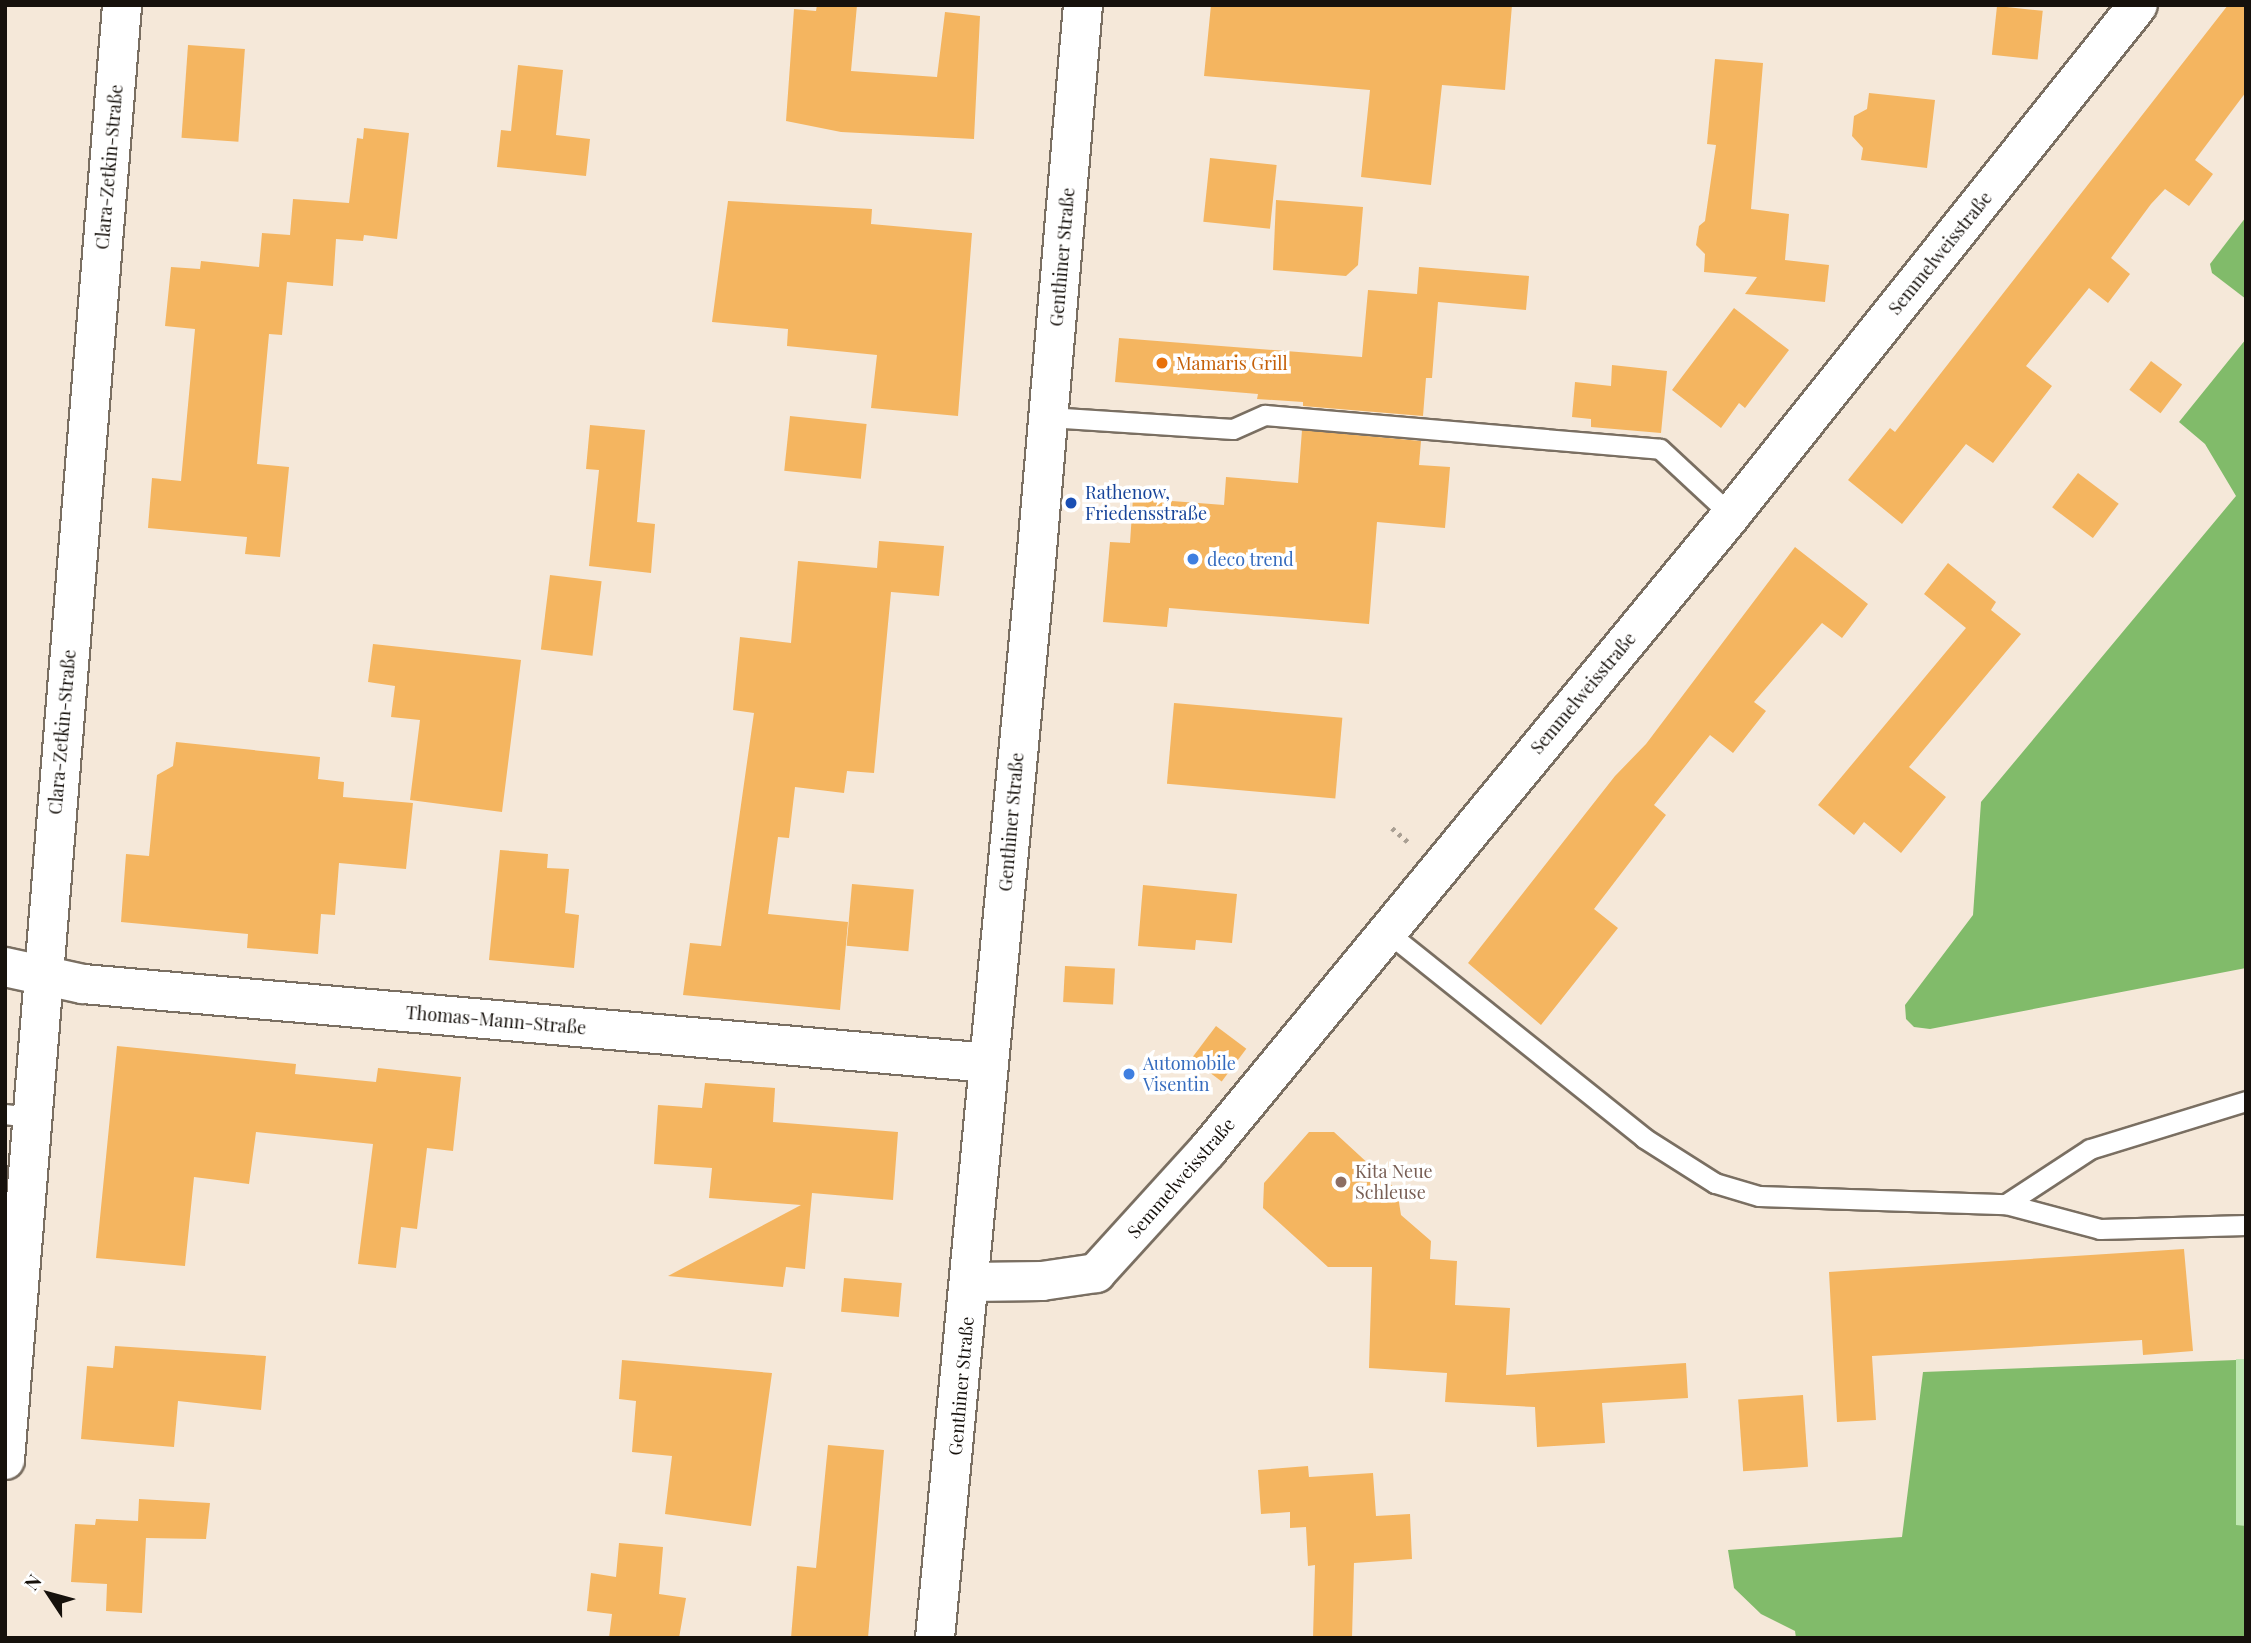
<!DOCTYPE html>
<html>
<head>
<meta charset="utf-8">
<style>
	body { margin:0 }
	#map { position:relative; width:2251px; height:1643px; overflow:hidden; background:#f5e8d9; font-family:"Playfair Display",serif }
	div>[style] { position:absolute }
	[style*='--x'] { left:calc(var(--x)*1px); top:calc(var(--y)*1px); width:calc(var(--w)*1px); rotate:calc(var(--a)*1deg) }
	.green>* { inset:0; background:#c0e7b2; transform-origin:0 0 }
	.forest>* { inset:0; background:#81bb6a }
	.building>* { inset:0; background:#f4b560; transform-origin:0 0 }
	.path>* { height:4.5px; margin-top:-2.25px; transform-origin:0; background:repeating-linear-gradient(90deg,#a99f93 0 3.5px,transparent 0 8.5px) }
	.roads { filter:drop-shadow(2px 0 #7a6f62) drop-shadow(-2px 0 #7a6f62) drop-shadow(0 2px #7a6f62) drop-shadow(0 -2px #7a6f62) }
	.lane>* { height:19px; margin:-9.5px; padding:0 9.5px; transform-origin:9.5px; border-radius:9.5px; background:#fff }
	.street>* { height:38px; margin:-19px; padding:0 19px; transform-origin:19px; border-radius:19px; background:#fff }
	.secondary>* { height:38px; margin:-19px; padding:0 19px; transform-origin:19px; border-radius:19px; background:#fff }
	.dots>* { width:19px; height:19px; translate:-50% -50%; box-sizing:border-box; border:4px solid #fff; border-radius:50% }
	span { translate:-50% -50%; white-space:nowrap; text-align:center; line-height:1.15; -webkit-text-stroke:7px #fff; paint-order:stroke }
	.street-label { font-size:18px; color:#16110c }
	.food-label { font-size:18px; color:#c56008 }
	.left { translate:0 -50%; text-align:left }
	.transit-label { font-size:18px; color:#164399 }
	.shop-label { font-size:18px; color:#366cbe }
	.education-label { font-size:18px; color:#785e54 }
	.frame { position:absolute; inset:0; border:7px solid #16110c; pointer-events:none }
	.north { position:absolute; left:14px; top:1559px; width:70px; height:70px; -webkit-text-stroke:5px #fff; paint-order:stroke; rotate:306deg; font-size:19px; font-weight:700; line-height:28px; text-align:center; color:#16110c }
	.north::after { content:''; display:block; margin:auto; width:24px; height:32px; background:#16110c; clip-path:polygon(50% 0,100% 100%,50% 72%,0 100%) }
</style>
</head>
<body>
<div id="map">
	<div class="green">
		<div style="left:2246px;top:1359px;width:167px;height:10px;rotate:90deg"></div>
	</div>
	<div class="forest">
		<div style="clip-path:polygon(2246px 217px,2246px 299px,2212px 273px,2210px 264px)"></div>
		<div style="clip-path:polygon(2246px 339px,2246px 968px,1930px 1029px,1914px 1027px,1906px 1019px,1905px 1005px,1973px 915px,1981px 802px,2236px 496px,2205px 444px,2179px 422px)"></div>
		<div style="clip-path:polygon(2236px 1360px,2236px 1525px,2246px 1526px,2246px 1638px,1796px 1638px,1795px 1631px,1761px 1614px,1734px 1588px,1728px 1550px,1902px 1537px,1923px 1372px)"></div>
	</div>
	<div class="building">
		<div style="clip-path:polygon(817px 5px,857px 5px,851px 71px,937px 77px,945px 12px,980px 16px,974px 139px,841px 132px,786px 121px,794px 9px,816px 11px)"></div>
		<div style="clip-path:polygon(1211px 5px,1512px 5px,1505px 90px,1442px 85px,1431px 185px,1361px 177px,1370px 90px,1204px 76px)"></div>
		<div style="clip-path:polygon(2228px 5px,2246px 5px,2246px 92px,2195px 160px,2213px 174px,2189px 206px,2165px 189px,2151px 204px,2111px 258px,2130px 274px,2108px 303px,2089px 288px,2026px 366px,2052px 386px,1993px 463px,1966px 444px,1902px 524px,1848px 480px,1890px 428px,1895px 432px)"></div>
		<div style="left:1997px;top:6px;width:46px;height:49px;rotate:6deg"></div>
		<div style="left:188px;top:45px;width:57px;height:93px;rotate:4deg"></div>
		<div style="clip-path:polygon(1715px 59px,1763px 63px,1751px 209px,1789px 214px,1785px 260px,1829px 265px,1825px 302px,1745px 294px,1757px 277px,1704px 272px,1705px 254px,1696px 245px,1699px 226px,1705px 221px,1716px 145px,1707px 144px)"></div>
		<div style="clip-path:polygon(518px 65px,563px 70px,556px 135px,590px 139px,586px 176px,497px 167px,501px 130px,511px 131px)"></div>
		<div style="clip-path:polygon(1869px 93px,1935px 100px,1927px 168px,1861px 160px,1863px 148px,1852px 136px,1854px 116px,1867px 109px)"></div>
		<div style="clip-path:polygon(364px 128px,409px 133px,397px 239px,364px 235px,363px 241px,336px 239px,333px 286px,287px 282px,282px 335px,269px 334px,257px 464px,289px 467px,280px 557px,245px 554px,247px 537px,148px 528px,152px 478px,181px 481px,195px 329px,165px 326px,171px 267px,200px 269px,201px 261px,259px 267px,262px 233px,290px 235px,293px 199px,349px 203px,357px 138px,363px 139px)"></div>
		<div style="left:1210px;top:158px;width:67px;height:64px;rotate:6deg"></div>
		<div style="clip-path:polygon(1276px 200px,1363px 207px,1358px 265px,1346px 276px,1273px 270px)"></div>
		<div style="clip-path:polygon(728px 201px,872px 209px,871px 224px,972px 233px,958px 416px,871px 408px,877px 355px,787px 346px,788px 329px,712px 322px)"></div>
		<div style="clip-path:polygon(1419px 267px,1529px 276px,1526px 310px,1438px 302px,1432px 378px,1426px 378px,1423px 416px,1303px 406px,1303px 402px,1257px 399px,1258px 394px,1115px 382px,1119px 338px,1362px 357px,1368px 290px,1417px 294px)"></div>
		<div style="clip-path:polygon(1734px 308px,1789px 350px,1745px 408px,1739px 403px,1721px 428px,1672px 390px)"></div>
		<div style="left:2151px;top:361px;width:39px;height:36px;rotate:37deg"></div>
		<div style="clip-path:polygon(1612px 365px,1667px 371px,1661px 433px,1591px 427px,1591px 419px,1572px 417px,1575px 382px,1611px 386px)"></div>
		<div style="left:790px;top:416px;width:77px;height:55px;rotate:6deg"></div>
		<div style="clip-path:polygon(590px 425px,645px 430px,637px 522px,655px 524px,651px 573px,589px 566px,599px 470px,586px 469px)"></div>
		<div style="clip-path:polygon(1302px 430px,1421px 441px,1419px 465px,1450px 467px,1445px 528px,1377px 522px,1369px 624px,1169px 608px,1167px 627px,1103px 622px,1110px 542px,1130px 543px,1133px 498px,1224px 505px,1226px 477px,1298px 483px)"></div>
		<div style="left:2078px;top:473px;width:51px;height:43px;rotate:37deg"></div>
		<div style="clip-path:polygon(879px 541px,944px 546px,939px 596px,891px 592px,874px 773px,847px 771px,844px 793px,795px 787px,789px 838px,778px 837px,768px 914px,848px 922px,840px 1010px,683px 995px,690px 943px,721px 946px,754px 713px,733px 710px,740px 637px,791px 643px,798px 561px,877px 568px)"></div>
		<div style="clip-path:polygon(1795px 547px,1868px 604px,1842px 638px,1822px 623px,1754px 702px,1766px 711px,1733px 753px,1710px 735px,1654px 805px,1666px 815px,1594px 909px,1618px 928px,1541px 1025px,1468px 963px,1615px 776px,1646px 744px)"></div>
		<div style="clip-path:polygon(1948px 563px,1996px 602px,1991px 610px,2021px 634px,1909px 767px,1946px 797px,1901px 853px,1864px 822px,1854px 835px,1818px 805px,1966px 628px,1924px 594px)"></div>
		<div style="left:550px;top:575px;width:52px;height:75px;rotate:7deg"></div>
		<div style="clip-path:polygon(373px 644px,521px 660px,502px 812px,410px 800px,420px 720px,391px 717px,395px 686px,368px 682px)"></div>
		<div style="left:1174px;top:703px;width:169px;height:81px;rotate:5deg"></div>
		<div style="clip-path:polygon(176px 742px,320px 757px,318px 779px,344px 782px,343px 797px,413px 803px,406px 869px,339px 863px,335px 915px,321px 914px,318px 954px,247px 948px,248px 934px,121px 922px,126px 854px,149px 856px,157px 775px,173px 766px)"></div>
		<div style="clip-path:polygon(500px 850px,548px 854px,547px 868px,569px 869px,565px 913px,579px 915px,574px 968px,489px 960px)"></div>
		<div style="left:852px;top:884px;width:62px;height:62px;rotate:5deg"></div>
		<div style="clip-path:polygon(1143px 885px,1237px 894px,1232px 943px,1196px 940px,1195px 950px,1138px 946px)"></div>
		<div style="left:1065px;top:966px;width:50px;height:36px;rotate:3deg"></div>
		<div style="left:1216px;top:1026px;width:38px;height:41px;rotate:37deg"></div>
		<div style="clip-path:polygon(117px 1046px,296px 1064px,295px 1074px,376px 1082px,378px 1068px,461px 1077px,453px 1151px,427px 1148px,417px 1229px,401px 1227px,396px 1268px,358px 1264px,373px 1144px,256px 1132px,249px 1184px,194px 1177px,185px 1266px,96px 1258px)"></div>
		<div style="clip-path:polygon(705px 1083px,775px 1088px,773px 1122px,898px 1132px,893px 1200px,812px 1193px,805px 1269px,786px 1267px,783px 1287px,668px 1276px,801px 1205px,709px 1198px,712px 1168px,654px 1164px,658px 1105px,702px 1108px)"></div>
		<div style="clip-path:polygon(1309px 1132px,1334px 1132px,1397px 1190px,1401px 1215px,1431px 1241px,1430px 1259px,1457px 1261px,1455px 1305px,1510px 1308px,1506px 1375px,1686px 1363px,1688px 1398px,1602px 1403px,1605px 1443px,1537px 1447px,1535px 1407px,1445px 1402px,1447px 1373px,1369px 1368px,1372px 1267px,1328px 1267px,1263px 1208px,1264px 1183px)"></div>
		<div style="clip-path:polygon(2184px 1249px,2193px 1351px,2143px 1355px,2142px 1340px,1872px 1356px,1876px 1420px,1837px 1422px,1829px 1272px)"></div>
		<div style="left:844px;top:1278px;width:58px;height:34px;rotate:5deg"></div>
		<div style="clip-path:polygon(115px 1346px,266px 1356px,261px 1410px,178px 1401px,174px 1447px,81px 1439px,87px 1366px,113px 1368px)"></div>
		<div style="clip-path:polygon(622px 1360px,772px 1373px,751px 1526px,665px 1514px,672px 1456px,632px 1452px,636px 1401px,619px 1399px)"></div>
		<div style="left:1803px;top:1395px;width:72px;height:65px;rotate:86deg"></div>
		<div style="clip-path:polygon(828px 1445px,884px 1450px,868px 1638px,791px 1638px,797px 1566px,816px 1568px)"></div>
		<div style="clip-path:polygon(1308px 1466px,1309px 1477px,1373px 1473px,1376px 1516px,1410px 1514px,1412px 1559px,1354px 1563px,1352px 1638px,1313px 1638px,1315px 1565px,1308px 1566px,1306px 1527px,1290px 1528px,1290px 1512px,1261px 1514px,1258px 1470px)"></div>
		<div style="clip-path:polygon(139px 1499px,210px 1503px,206px 1539px,146px 1538px,142px 1613px,106px 1611px,107px 1584px,71px 1582px,75px 1524px,95px 1525px,96px 1519px,138px 1521px)"></div>
		<div style="clip-path:polygon(619px 1543px,663px 1547px,659px 1594px,686px 1598px,679px 1638px,609px 1638px,612px 1614px,587px 1611px,591px 1573px,616px 1577px)"></div>
	</div>
	<div class="path">
		<div style="--x:1392;--y:828;--w:21;--a:41"></div>
	</div>
	<div class="roads">
		<div class="lane">
			<div style="--x:1048;--y:417;--w:185;--a:3.7"></div>
			<div style="--x:1233;--y:429;--w:35;--a:-24"></div>
			<div style="--x:1265;--y:415;--w:396;--a:4.9"></div>
			<div style="--x:1660;--y:449;--w:97;--a:42.9"></div>
			<div style="--x:1386;--y:931;--w:331;--a:38.7"></div>
			<div style="--x:1644;--y:1138;--w:84;--a:32.4"></div>
			<div style="--x:1715;--y:1183;--w:46;--a:16.5"></div>
			<div style="--x:1759;--y:1196;--w:247;--a:1.9"></div>
			<div style="--x:2006;--y:1204;--w:97;--a:14.9"></div>
			<div style="--x:2100;--y:1229;--w:146;--a:-1.6"></div>
			<div style="--x:5;--y:1114;--w:25;--a:7"></div>
			<div style="--x:2006;--y:1204;--w:100;--a:-33.2"></div>
			<div style="--x:2090;--y:1149;--w:163;--a:-17.1"></div>
		</div>
		<div class="street">
			<div style="--x:5;--y:967;--w:80;--a:12.3"></div>
			<div style="--x:83;--y:984;--w:909;--a:4.98"></div>
			<div style="--x:971;--y:1282;--w:71;--a:-0.8"></div>
			<div style="--x:1042;--y:1281;--w:55;--a:-8.4"></div>
			<div style="--x:1096;--y:1273;--w:165;--a:-47.7"></div>
			<div style="--x:1207;--y:1151;--w:824;--a:-50.51"></div>
			<div style="--x:1731;--y:515;--w:652;--a:-51.41"></div>
			<div style="--x:5;--y:1460;--w:1460;--a:-85.4"></div>
		</div>
		<div class="secondary">
			<div style="--x:935;--y:1638;--w:1069;--a:-84.63"></div>
			<div style="--x:1035;--y:574;--w:571;--a:-85.18"></div>
		</div>
	</div>
	<div class="dots">
		<div style="left:1162px;top:363px;background:#e8710a"></div>
		<div style="left:1071px;top:503px;background:#1a4fb4"></div>
		<div style="left:1193px;top:559px;background:#3f7fe0"></div>
		<div style="left:1129px;top:1074px;background:#3f7fe0"></div>
		<div style="left:1341px;top:1182px;background:#8d6e63"></div>
	</div>
	<div class="street-label">
		<span style="left:109px;top:167px;rotate:-85deg">Clara-Zetkin-Straße</span>
		<span style="left:1940px;top:253px;rotate:-51deg">Semmelweisstraße</span>
		<span style="left:1062px;top:257px;rotate:-85deg">Genthiner Straße</span>
		<span style="left:1583px;top:693px;rotate:-50deg">Semmelweisstraße</span>
		<span style="left:62px;top:732px;rotate:-85deg">Clara-Zetkin-Straße</span>
		<span style="left:1011px;top:822px;rotate:-85deg">Genthiner Straße</span>
		<span style="left:496px;top:1020px;rotate:5deg">Thomas-Mann-Straße</span>
		<span style="left:1181px;top:1178px;rotate:-49deg">Semmelweisstraße</span>
		<span style="left:961px;top:1386px;rotate:-85deg">Genthiner Straße</span>
	</div>
	<div class="food-label">
		<span class="left" style="left:1176px;top:363px">Mamaris Grill</span>
	</div>
	<div class="transit-label">
		<span class="left" style="left:1085px;top:503px">Rathenow,<br>Friedensstraße</span>
	</div>
	<div class="shop-label">
		<span class="left" style="left:1207px;top:559px">deco trend</span>
		<span class="left" style="left:1143px;top:1074px">Automobile<br>Visentin</span>
	</div>
	<div class="education-label">
		<span class="left" style="left:1355px;top:1182px">Kita Neue<br>Schleuse</span>
	</div>
	<div class="frame"></div>
	<div class="north">N</div>
</div>
</body>
</html>
